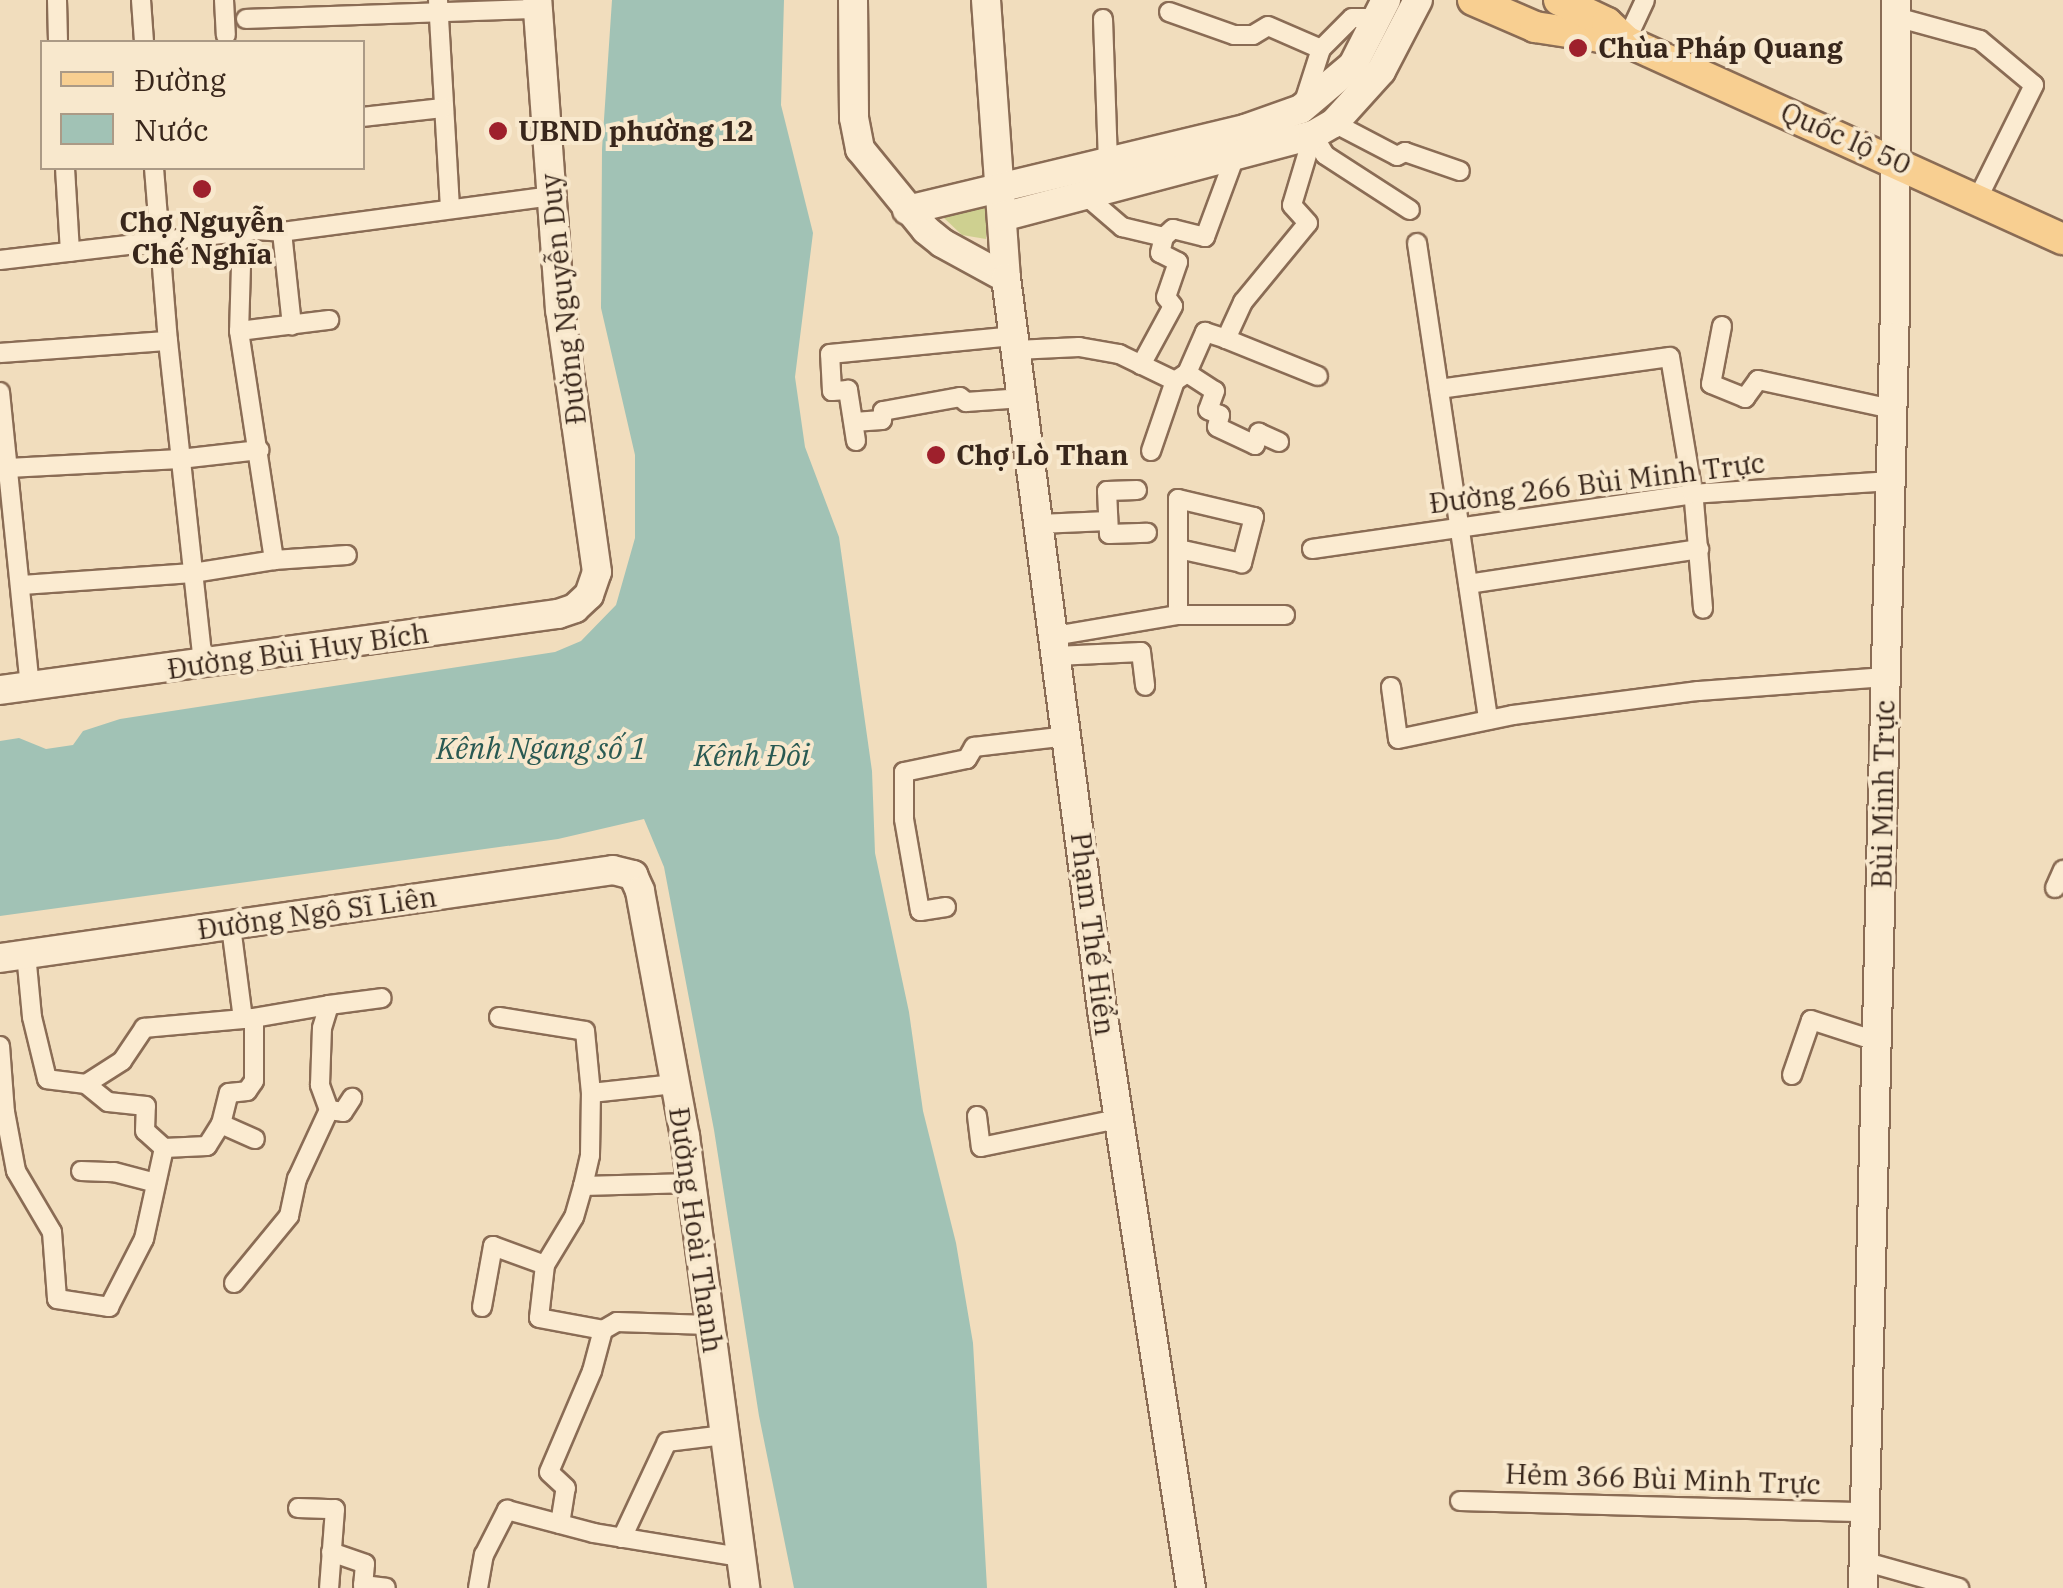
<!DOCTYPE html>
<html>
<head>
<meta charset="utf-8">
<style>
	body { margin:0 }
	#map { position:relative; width:2063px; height:1588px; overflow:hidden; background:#f1ddbd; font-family:"IBM Plex Serif",serif }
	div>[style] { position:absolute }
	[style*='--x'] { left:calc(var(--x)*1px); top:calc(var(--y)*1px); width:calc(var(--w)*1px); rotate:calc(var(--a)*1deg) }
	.green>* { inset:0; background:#ced090 }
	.water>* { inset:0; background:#a1c2b5 }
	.roads { filter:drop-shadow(2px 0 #8a6c55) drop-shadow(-2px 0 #8a6c55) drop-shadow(0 2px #8a6c55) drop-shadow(0 -2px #8a6c55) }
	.street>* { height:18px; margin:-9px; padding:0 9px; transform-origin:9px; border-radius:9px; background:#fbebd1 }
	.secondary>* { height:28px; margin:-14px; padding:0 14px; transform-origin:14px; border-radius:14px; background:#fbebd1 }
	.primary>* { height:30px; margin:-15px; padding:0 15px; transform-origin:15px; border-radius:15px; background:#f8cf91 }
	.dots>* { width:28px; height:28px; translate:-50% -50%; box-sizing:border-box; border:5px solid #f8e8cd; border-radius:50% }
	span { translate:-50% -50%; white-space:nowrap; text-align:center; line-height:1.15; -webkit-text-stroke:8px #f8e8cd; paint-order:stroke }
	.poi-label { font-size:28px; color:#38261b; font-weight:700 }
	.left { translate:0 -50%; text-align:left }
	.street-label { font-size:28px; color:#38261b }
	.water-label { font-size:30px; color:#295952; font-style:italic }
	.legend { position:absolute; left:40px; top:40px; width:325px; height:130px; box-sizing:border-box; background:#f8e8cd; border:2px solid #ab9a86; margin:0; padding:12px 18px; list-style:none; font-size:30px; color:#38261b }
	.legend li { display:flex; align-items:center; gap:20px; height:50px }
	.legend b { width:50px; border:2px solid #ab9a86 }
</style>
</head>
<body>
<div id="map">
	<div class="green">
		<div style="clip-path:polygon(986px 201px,986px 239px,962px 235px,944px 218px)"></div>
	</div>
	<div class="water">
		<div style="clip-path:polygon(612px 0,784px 0,781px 105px,813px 233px,795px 377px,805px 447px,839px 537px,872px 771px,875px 853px,909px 1012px,923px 1111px,956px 1243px,973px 1343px,987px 1588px,794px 1588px,759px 1416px,714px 1130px,664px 867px,644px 819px,558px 839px,0 916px,0 741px,19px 738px,46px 749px,73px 745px,83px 731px,120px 719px,555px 652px,581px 641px,616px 605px,635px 538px,635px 455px,601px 308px,602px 149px)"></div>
	</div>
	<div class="roads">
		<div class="street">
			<div style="--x:57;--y:0;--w:42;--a:88.6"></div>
			<div style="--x:141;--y:0;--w:42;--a:85.9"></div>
			<div style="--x:224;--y:0;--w:35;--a:87"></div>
			<div style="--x:438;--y:0;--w:207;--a:86.7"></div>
			<div style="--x:1169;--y:12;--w:69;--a:19.5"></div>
			<div style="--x:1234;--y:35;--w:19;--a:0"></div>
			<div style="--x:1253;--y:35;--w:17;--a:-31"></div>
			<div style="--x:1268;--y:26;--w:58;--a:23.5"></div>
			<div style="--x:1896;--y:17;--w:87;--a:15.3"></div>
			<div style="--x:1980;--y:40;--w:70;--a:39.8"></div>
			<div style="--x:2034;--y:85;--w:128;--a:116.4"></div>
			<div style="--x:246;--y:19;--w:292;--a:-2"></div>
			<div style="--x:1103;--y:19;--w:145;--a:88"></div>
			<div style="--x:1626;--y:41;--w:45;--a:-65.1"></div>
			<div style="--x:1303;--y:105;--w:59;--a:-72.2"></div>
			<div style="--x:1321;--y:49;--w:44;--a:-45"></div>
			<div style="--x:1352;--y:18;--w:26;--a:0"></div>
			<div style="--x:362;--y:117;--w:81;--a:-6.4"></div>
			<div style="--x:1334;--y:123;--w:71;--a:27.6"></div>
			<div style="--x:1397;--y:156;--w:9;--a:-27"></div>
			<div style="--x:1405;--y:152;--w:58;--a:19.1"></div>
			<div style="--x:1313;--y:135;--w:23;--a:59"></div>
			<div style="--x:1325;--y:155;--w:101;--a:32.9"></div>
			<div style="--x:65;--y:168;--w:84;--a:86.6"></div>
			<div style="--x:154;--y:168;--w:174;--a:85.4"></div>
			<div style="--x:168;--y:341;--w:326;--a:83.8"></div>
			<div style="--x:1086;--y:196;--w:48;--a:40.7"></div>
			<div style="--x:1122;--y:227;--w:43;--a:13.4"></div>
			<div style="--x:242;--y:232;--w:99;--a:91.7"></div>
			<div style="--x:239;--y:331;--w:232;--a:81.3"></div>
			<div style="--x:282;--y:232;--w:94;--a:83.9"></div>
			<div style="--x:1417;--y:243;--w:482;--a:81.5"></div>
			<div style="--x:0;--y:260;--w:257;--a:-6.7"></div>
			<div style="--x:255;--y:230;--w:27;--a:4"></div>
			<div style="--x:282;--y:232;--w:271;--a:-7.6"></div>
			<div style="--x:1722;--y:326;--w:59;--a:100.7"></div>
			<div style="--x:1711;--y:384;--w:37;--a:22"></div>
			<div style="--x:1745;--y:398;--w:22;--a:-54"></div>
			<div style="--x:1758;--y:380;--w:137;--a:12.2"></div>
			<div style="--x:239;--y:331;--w:91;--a:-7"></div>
			<div style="--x:1226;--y:339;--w:99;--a:21.9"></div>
			<div style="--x:1016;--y:350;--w:63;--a:-2.7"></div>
			<div style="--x:1079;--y:347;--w:41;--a:9.9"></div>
			<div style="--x:1119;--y:354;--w:62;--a:25.7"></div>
			<div style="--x:0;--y:353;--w:168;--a:-4.1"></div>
			<div style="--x:1141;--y:365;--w:67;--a:-61.5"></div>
			<div style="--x:1173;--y:306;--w:11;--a:-128"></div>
			<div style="--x:1166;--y:297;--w:37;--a:-71"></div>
			<div style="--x:1178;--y:262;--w:20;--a:-153"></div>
			<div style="--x:1160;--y:253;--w:16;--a:-76"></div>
			<div style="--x:1164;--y:237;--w:12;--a:-42"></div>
			<div style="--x:1173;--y:229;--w:33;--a:14"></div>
			<div style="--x:1205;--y:237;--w:83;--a:-69.6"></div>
			<div style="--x:1187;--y:373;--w:33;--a:33"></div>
			<div style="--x:1215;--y:391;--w:20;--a:110"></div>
			<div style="--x:1208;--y:410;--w:13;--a:23"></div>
			<div style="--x:1220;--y:415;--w:12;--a:104"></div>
			<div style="--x:1217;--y:427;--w:42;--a:25.3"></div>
			<div style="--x:1255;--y:445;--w:13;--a:-72"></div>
			<div style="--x:1259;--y:433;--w:22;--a:24"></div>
			<div style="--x:1175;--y:381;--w:14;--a:-34"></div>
			<div style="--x:1187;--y:373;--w:45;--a:-66.3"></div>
			<div style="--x:1205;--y:332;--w:22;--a:18"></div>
			<div style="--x:1226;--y:339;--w:41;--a:-65.3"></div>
			<div style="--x:1243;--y:302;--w:102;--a:-50.6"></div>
			<div style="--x:1308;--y:223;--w:24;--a:-132"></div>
			<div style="--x:1292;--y:205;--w:73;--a:-73.3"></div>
			<div style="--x:1439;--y:389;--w:233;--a:-7.9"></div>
			<div style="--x:1670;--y:357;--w:146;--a:80.5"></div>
			<div style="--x:1694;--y:501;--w:108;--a:85.2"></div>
			<div style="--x:0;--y:392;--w:296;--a:84.2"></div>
			<div style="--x:854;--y:422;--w:28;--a:-4"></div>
			<div style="--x:882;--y:420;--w:9;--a:-84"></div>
			<div style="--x:883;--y:411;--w:78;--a:-10.3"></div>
			<div style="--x:960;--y:397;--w:8;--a:40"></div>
			<div style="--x:966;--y:402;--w:57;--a:-4"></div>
			<div style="--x:856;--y:441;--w:52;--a:-98.9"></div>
			<div style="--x:848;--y:390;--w:16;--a:176"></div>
			<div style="--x:832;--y:391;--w:37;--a:-93"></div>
			<div style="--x:830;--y:354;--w:186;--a:-5.6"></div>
			<div style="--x:1151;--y:451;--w:74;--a:-71.1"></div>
			<div style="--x:8;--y:468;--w:172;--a:-3"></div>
			<div style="--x:180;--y:459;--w:80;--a:-6.5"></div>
			<div style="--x:1137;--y:490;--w:30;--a:178"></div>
			<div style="--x:1107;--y:491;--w:43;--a:87.3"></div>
			<div style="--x:1109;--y:534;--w:38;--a:-2"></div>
			<div style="--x:1039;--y:524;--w:69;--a:-2.5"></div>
			<div style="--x:1312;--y:549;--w:384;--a:-8.2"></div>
			<div style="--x:1692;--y:494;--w:199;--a:-3.7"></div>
			<div style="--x:1468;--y:584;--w:234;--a:-8.6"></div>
			<div style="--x:22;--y:585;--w:171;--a:-4"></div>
			<div style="--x:193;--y:573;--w:82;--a:-9.1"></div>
			<div style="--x:274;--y:560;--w:73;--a:-3.9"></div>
			<div style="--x:1178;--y:615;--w:116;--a:-90"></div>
			<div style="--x:1178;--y:499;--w:78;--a:13.3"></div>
			<div style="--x:1254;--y:517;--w:48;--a:104.6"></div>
			<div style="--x:1242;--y:563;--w:65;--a:-167.5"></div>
			<div style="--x:1054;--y:636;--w:126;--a:-9.6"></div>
			<div style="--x:1178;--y:615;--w:107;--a:0"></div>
			<div style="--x:1056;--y:656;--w:85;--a:-2.7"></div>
			<div style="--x:1141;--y:652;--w:34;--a:83"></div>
			<div style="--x:1391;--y:687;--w:52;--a:82.3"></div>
			<div style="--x:1398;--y:739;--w:117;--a:-11.8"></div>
			<div style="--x:1513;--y:715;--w:187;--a:-7.4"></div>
			<div style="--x:1698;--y:691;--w:189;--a:-4.3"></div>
			<div style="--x:2055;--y:888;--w:20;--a:-66"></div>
			<div style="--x:946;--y:907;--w:26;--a:171"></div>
			<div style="--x:920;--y:911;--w:93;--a:-99.9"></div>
			<div style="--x:904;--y:819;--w:47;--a:-90"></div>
			<div style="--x:904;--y:772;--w:64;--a:-11.7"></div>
			<div style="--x:967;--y:759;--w:14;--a:-60"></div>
			<div style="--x:974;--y:747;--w:94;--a:-6.7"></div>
			<div style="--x:329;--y:1005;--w:53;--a:-7.5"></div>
			<div style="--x:499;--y:1017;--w:87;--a:9.2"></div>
			<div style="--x:585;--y:1031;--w:62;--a:84.5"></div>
			<div style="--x:0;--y:1046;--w:66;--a:85.7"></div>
			<div style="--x:5;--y:1112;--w:60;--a:79.4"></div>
			<div style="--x:16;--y:1171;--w:71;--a:59.5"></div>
			<div style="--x:52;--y:1232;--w:67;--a:85.7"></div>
			<div style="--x:57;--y:1299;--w:53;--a:8.7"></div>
			<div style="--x:109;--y:1307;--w:76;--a:-62.8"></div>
			<div style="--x:144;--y:1239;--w:93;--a:-77.6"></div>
			<div style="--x:164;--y:1148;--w:25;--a:-138"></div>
			<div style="--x:145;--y:1131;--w:25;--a:-88"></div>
			<div style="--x:146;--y:1106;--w:38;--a:-174"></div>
			<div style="--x:108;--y:1102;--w:28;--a:-141"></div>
			<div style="--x:86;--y:1084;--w:39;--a:-173"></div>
			<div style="--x:47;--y:1079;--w:64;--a:-103.6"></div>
			<div style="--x:32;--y:1017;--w:63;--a:-95.4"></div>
			<div style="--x:1792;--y:1075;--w:58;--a:-70.9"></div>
			<div style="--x:1811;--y:1020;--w:68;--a:17.9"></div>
			<div style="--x:86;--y:1084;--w:43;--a:-32.6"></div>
			<div style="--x:122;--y:1061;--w:40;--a:-56"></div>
			<div style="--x:144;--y:1028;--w:99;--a:-5.2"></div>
			<div style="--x:329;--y:1110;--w:14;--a:8"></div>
			<div style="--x:343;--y:1112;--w:17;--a:-57"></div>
			<div style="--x:977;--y:1116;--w:31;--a:83"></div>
			<div style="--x:981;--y:1147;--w:140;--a:-11.6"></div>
			<div style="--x:221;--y:1124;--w:37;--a:24"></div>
			<div style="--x:164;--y:1148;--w:43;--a:-2.7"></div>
			<div style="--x:207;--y:1146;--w:26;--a:-58"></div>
			<div style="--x:221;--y:1124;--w:32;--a:-76"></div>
			<div style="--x:229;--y:1093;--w:18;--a:-6"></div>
			<div style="--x:247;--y:1091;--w:12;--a:-55"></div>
			<div style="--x:254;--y:1081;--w:63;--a:-90"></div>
			<div style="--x:254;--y:1018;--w:11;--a:175"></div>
			<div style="--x:243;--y:1019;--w:94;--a:-97.4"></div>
			<div style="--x:81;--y:1171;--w:33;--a:2"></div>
			<div style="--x:114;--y:1172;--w:43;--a:14.7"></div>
			<div style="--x:691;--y:1183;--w:108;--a:178.4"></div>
			<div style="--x:583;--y:1186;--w:32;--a:106"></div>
			<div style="--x:574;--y:1217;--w:56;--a:121.1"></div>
			<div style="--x:545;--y:1265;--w:53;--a:96.5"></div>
			<div style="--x:539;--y:1318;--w:65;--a:10.6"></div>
			<div style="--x:603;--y:1330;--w:16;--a:-30"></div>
			<div style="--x:617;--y:1322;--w:92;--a:1.9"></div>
			<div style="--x:583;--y:1186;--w:32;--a:-77"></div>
			<div style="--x:590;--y:1155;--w:62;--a:-89.1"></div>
			<div style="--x:591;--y:1093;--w:84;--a:-6.1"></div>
			<div style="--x:234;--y:1283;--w:87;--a:-50.6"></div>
			<div style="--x:289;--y:1216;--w:38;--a:-78"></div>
			<div style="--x:297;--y:1179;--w:76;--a:-65.1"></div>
			<div style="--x:329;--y:1110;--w:27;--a:-110"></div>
			<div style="--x:320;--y:1085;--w:57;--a:-88"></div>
			<div style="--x:322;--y:1028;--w:24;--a:-73"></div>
			<div style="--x:329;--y:1005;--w:76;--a:170.2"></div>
			<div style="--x:482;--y:1307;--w:62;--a:-79.8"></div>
			<div style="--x:493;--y:1246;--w:55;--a:20.1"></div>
			<div style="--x:1460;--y:1501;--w:405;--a:1.6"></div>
			<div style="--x:298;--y:1508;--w:37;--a:2"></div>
			<div style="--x:335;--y:1509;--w:79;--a:94.3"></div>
			<div style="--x:560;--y:1524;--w:36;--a:-81"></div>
			<div style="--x:566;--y:1488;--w:23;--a:-137"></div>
			<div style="--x:549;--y:1472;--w:110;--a:-66.9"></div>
			<div style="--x:592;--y:1371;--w:42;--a:-75"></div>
			<div style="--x:622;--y:1538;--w:106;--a:-64.9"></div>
			<div style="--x:667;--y:1442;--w:57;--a:-7"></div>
			<div style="--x:331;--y:1552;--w:36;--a:19"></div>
			<div style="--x:365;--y:1564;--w:21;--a:95"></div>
			<div style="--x:363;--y:1585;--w:23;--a:7"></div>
			<div style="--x:1863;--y:1561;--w:100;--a:15.7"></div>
			<div style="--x:478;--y:1588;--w:34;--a:-80"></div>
			<div style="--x:484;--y:1555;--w:51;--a:-62.9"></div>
			<div style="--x:507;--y:1510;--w:90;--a:14.8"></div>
			<div style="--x:594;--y:1533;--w:149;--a:9.3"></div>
		</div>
		<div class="secondary">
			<div style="--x:853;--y:0;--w:118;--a:89.5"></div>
			<div style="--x:854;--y:118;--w:32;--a:79"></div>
			<div style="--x:860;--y:149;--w:104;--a:50.8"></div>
			<div style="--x:926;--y:230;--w:21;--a:39"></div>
			<div style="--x:942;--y:243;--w:73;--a:28.7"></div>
			<div style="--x:986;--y:0;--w:279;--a:85.9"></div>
			<div style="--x:1006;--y:278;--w:738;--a:82.53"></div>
			<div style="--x:1102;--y:1010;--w:585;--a:81.25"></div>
			<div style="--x:907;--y:210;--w:348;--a:-13.5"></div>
			<div style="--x:1245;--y:129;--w:59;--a:-19.7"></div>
			<div style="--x:1301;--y:109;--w:68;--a:-40.2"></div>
			<div style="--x:1353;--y:65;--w:73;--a:-63.1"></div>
			<div style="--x:1002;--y:217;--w:322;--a:-14.8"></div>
			<div style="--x:1313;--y:135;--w:24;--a:-30"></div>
			<div style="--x:1334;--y:123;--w:70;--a:-47.9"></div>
			<div style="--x:1381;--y:71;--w:80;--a:-62.5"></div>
			<div style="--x:0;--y:690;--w:563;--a:-7.76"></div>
			<div style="--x:558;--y:614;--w:18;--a:-19"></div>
			<div style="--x:575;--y:608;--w:19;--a:-43"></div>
			<div style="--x:589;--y:595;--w:24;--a:-71"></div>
			<div style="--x:597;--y:572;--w:265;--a:-98"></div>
			<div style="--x:560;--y:310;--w:311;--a:-94.2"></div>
			<div style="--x:0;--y:958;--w:619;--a:-8.17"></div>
			<div style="--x:613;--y:870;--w:21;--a:14"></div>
			<div style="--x:633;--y:875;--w:17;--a:66"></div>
			<div style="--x:640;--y:891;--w:249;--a:79.6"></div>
			<div style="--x:685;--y:1136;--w:456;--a:82.4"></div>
			<div style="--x:1863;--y:1588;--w:1278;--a:-88.57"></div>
			<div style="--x:1895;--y:310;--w:310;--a:-89.8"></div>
		</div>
		<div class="primary">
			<div style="--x:1473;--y:0;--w:68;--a:23.5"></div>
			<div style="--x:1535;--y:27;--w:92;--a:8.7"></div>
			<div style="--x:1626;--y:41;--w:480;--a:24.4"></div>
			<div style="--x:1559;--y:0;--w:53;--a:25.6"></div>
			<div style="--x:1607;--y:23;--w:26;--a:43"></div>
		</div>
	</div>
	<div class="dots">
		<div style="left:1578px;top:48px;background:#9e202c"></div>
		<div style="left:498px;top:131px;background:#9e202c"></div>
		<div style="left:202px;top:189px;background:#9e202c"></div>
		<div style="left:936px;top:455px;background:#9e202c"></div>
	</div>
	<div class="poi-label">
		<span class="left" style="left:1598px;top:48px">Chùa Pháp Quang</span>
		<span class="left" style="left:518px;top:131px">UBND phường 12</span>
		<span style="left:202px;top:238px">Chợ Nguyễn<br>Chế Nghĩa</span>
		<span class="left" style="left:956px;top:455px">Chợ Lò Than</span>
	</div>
	<div class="street-label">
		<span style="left:1846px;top:138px;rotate:24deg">Quốc lộ 50</span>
		<span style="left:563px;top:299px;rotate:-96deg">Đường Nguyễn Duy</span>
		<span style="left:1597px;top:483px;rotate:-7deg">Đường 266 Bùi Minh Trực</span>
		<span style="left:298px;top:651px;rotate:-8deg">Đường Bùi Huy Bích</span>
		<span style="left:1883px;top:794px;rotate:-89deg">Bùi Minh Trực</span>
		<span style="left:317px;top:913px;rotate:-8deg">Đường Ngô Sĩ Liên</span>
		<span style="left:1093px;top:934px;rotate:83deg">Phạm Thế Hiển</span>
		<span style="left:696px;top:1230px;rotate:82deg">Đường Hoài Thanh</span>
		<span style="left:1663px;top:1479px;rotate:2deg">Hẻm 366 Bùi Minh Trực</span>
	</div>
	<div class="water-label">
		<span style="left:541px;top:748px">Kênh Ngang số 1</span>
		<span style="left:752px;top:755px">Kênh Đôi</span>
	</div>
	<ul class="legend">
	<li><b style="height:12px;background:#f8cf91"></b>Đường</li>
	<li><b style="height:28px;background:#a1c2b5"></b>Nước</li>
	</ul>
</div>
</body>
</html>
